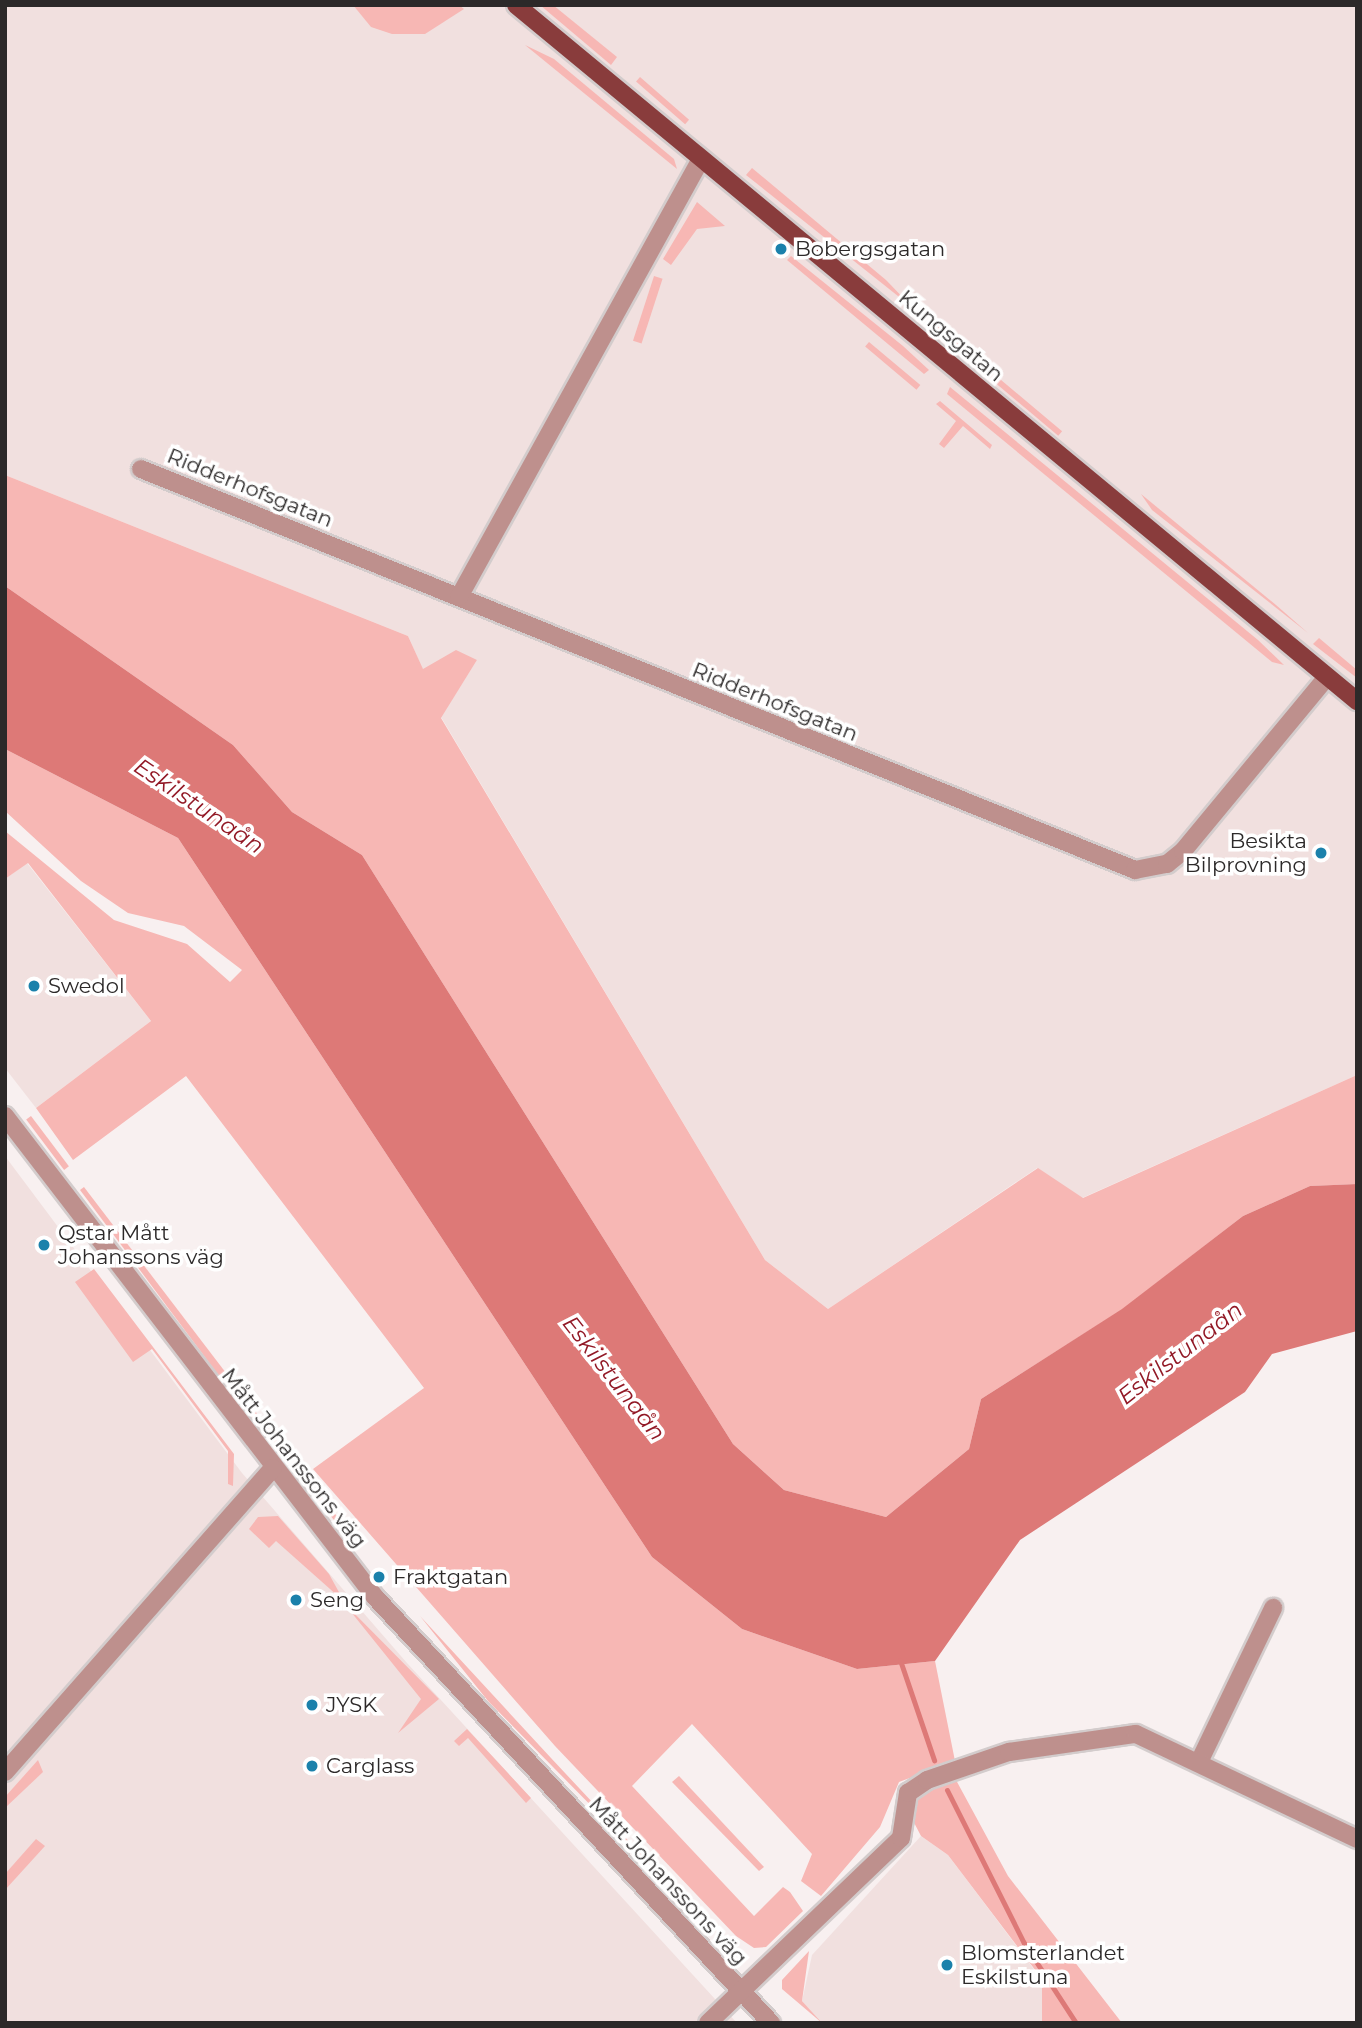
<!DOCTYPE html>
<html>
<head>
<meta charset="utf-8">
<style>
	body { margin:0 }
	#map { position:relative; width:1362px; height:2028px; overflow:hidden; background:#f8f0f0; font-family:Montserrat,sans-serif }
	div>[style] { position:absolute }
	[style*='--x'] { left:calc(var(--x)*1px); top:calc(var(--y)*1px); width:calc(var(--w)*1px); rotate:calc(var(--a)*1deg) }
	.built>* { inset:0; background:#f1e0df }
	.green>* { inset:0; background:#f7b7b4; transform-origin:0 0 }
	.water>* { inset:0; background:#dd7977 }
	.stream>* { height:5px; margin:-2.5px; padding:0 2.5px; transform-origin:2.5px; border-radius:2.5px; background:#dd7977 }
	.roads { filter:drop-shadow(2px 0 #d3cccc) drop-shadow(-2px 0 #d3cccc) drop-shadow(0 2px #d3cccc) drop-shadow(0 -2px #d3cccc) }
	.minor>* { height:18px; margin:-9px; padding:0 9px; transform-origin:9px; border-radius:9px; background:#be908d }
	.major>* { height:18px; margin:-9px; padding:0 9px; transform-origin:9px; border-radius:9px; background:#893c3c }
	.dots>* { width:19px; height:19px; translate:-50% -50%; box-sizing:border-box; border:4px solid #fff; border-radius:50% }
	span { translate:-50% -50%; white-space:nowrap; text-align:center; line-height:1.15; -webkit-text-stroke:7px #fff; paint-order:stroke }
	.poi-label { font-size:21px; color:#2c2929 }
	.left { translate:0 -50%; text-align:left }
	.right { translate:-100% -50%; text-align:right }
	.street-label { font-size:21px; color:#2c2929 }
	.water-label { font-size:23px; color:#921926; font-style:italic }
	.frame { position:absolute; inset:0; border:7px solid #2c2929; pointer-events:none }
</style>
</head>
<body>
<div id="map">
	<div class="built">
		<div style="clip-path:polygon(5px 5px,1357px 5px,1357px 1075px,1082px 1198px,1037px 1168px,828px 1309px,765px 1260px,441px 717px,477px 660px,423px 670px,408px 636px,5px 475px)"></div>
		<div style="clip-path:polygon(27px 863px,151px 1021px,36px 1108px,5px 1068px,5px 879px)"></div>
		<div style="clip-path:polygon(5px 1156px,242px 1473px,407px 1663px,737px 2023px,5px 2023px)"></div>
		<div style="clip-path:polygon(921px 1836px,948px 1855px,1042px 1980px,1042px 2023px,821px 2023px,802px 2001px,812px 1955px)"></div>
	</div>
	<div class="green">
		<div style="clip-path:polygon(353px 5px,459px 5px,464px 9px,425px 34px,392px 34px,371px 27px)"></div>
		<div style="clip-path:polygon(540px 5px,553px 5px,617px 57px,611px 65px)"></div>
		<div style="clip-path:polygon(525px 45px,554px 59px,674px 159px,677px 169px)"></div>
		<div style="left:640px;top:77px;width:65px;height:6px;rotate:41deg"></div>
		<div style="clip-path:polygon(752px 168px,886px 280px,913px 308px,746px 175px)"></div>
		<div style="clip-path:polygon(697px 202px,725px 226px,697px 229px,671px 265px,663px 259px)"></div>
		<div style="clip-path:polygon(791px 256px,903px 346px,929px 370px,924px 374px,787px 260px)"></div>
		<div style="left:654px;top:276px;width:9px;height:68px;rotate:18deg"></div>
		<div style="left:938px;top:327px;width:162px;height:6px;rotate:40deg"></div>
		<div style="left:869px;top:342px;width:67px;height:6px;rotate:40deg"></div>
		<div style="clip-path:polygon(950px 387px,1258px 640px,1284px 665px,1272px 662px,947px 394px)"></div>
		<div style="clip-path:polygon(940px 401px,992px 445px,990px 449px,963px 426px,944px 448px,939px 444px,956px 421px,936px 404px)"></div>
		<div style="clip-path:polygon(5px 475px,408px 636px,423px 669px,456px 650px,477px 660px,441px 718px,765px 1260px,828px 1309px,1038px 1168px,1083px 1198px,1357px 1075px,1357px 1184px,1310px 1186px,1243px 1216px,1123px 1309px,981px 1399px,969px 1449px,886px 1517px,784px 1490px,733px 1444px,362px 855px,292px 812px,233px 745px,5px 586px)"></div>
		<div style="clip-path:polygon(1141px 494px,1276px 605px,1308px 633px,1152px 510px)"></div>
		<div style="clip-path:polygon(1319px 638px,1357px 670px,1357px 678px,1313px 644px)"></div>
		<div style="clip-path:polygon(5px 749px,178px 838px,652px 1557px,742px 1629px,857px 1669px,935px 1661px,955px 1761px,899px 1782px,880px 1827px,821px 1896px,801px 1881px,812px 1854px,692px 1724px,632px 1786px,754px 1916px,783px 1887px,790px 1892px,803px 1911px,766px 1947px,754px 1948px,736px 1936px,555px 1746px,313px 1469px,424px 1388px,186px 1076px,73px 1160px,36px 1108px,151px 1021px,28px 863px,5px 879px,5px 831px,114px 920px,187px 944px,230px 982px,242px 970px,184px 926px,128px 913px,81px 881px,5px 811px)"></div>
		<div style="left:31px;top:1116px;width:63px;height:6px;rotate:53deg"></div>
		<div style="clip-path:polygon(84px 1187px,284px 1449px,284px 1454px,234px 1396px,80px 1190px)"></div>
		<div style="clip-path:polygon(94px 1269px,234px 1454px,233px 1486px,228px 1484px,228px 1451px,152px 1349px,133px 1362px,75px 1282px)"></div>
		<div style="clip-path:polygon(300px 1470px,340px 1520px,337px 1524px,297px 1473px)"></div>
		<div style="clip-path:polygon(278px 1516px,329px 1574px,346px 1605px,439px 1699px,398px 1733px,421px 1699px,339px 1597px,276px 1541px,269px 1548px,249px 1529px,258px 1517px)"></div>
		<div style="clip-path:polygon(420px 1616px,551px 1758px,680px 1896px,488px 1701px)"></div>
		<div style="clip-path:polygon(467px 1729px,531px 1798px,526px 1803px,468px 1738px,459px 1746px,454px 1741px)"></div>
		<div style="clip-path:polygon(38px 1760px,43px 1772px,5px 1808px,5px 1797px)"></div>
		<div style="clip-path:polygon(679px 1776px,764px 1867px,759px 1871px,672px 1782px)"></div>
		<div style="clip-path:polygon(956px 1780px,1008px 1876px,1122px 2023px,1042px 2023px,1042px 1979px,948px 1855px,921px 1836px,909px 1813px,913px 1797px,926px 1788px)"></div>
		<div style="clip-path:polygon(36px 1839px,45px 1846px,5px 1890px,5px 1874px)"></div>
		<div style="clip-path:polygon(809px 1951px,802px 2001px,822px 2023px,782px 1989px,782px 1980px)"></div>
	</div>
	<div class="water">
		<div style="clip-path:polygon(5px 586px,233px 745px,292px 812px,362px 855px,733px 1444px,784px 1490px,886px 1517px,969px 1449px,981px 1399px,1122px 1309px,1243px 1216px,1310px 1186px,1357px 1184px,1357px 1331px,1272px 1354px,1245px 1392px,1020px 1540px,935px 1661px,857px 1669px,742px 1629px,652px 1557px,178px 838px,5px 749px)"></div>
	</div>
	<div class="stream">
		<div style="--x:900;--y:1660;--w:106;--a:71.2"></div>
		<div style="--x:947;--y:1790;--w:171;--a:63.3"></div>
		<div style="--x:1024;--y:1943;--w:95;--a:57"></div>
	</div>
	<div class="roads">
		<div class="minor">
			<div style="--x:141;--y:469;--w:1072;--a:21.97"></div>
			<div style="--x:1135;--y:870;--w:33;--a:-11"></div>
			<div style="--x:1167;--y:864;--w:21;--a:-39"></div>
			<div style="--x:1183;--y:851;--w:226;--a:-50.4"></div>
			<div style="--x:459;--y:597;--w:500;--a:-61.08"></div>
			<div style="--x:5;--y:1116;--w:607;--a:52.43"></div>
			<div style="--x:375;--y:1597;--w:582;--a:47.09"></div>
			<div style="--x:1200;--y:1760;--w:169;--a:-64.3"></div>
			<div style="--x:5;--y:1772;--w:405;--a:-48.6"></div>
			<div style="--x:708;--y:2023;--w:267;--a:-43.8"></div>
			<div style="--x:901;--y:1838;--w:46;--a:-81.2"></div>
			<div style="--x:908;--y:1793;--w:23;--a:-34"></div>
			<div style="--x:927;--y:1780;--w:87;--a:-18.9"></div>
			<div style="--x:1009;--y:1752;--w:128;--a:-8.1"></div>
			<div style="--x:1136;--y:1734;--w:245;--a:25.4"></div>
		</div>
		<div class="major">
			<div style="--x:516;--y:5;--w:1092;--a:39.61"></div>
		</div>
	</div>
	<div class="dots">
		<div style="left:781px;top:249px;background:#1b81ab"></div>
		<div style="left:1321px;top:853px;background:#1b81ab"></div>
		<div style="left:34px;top:986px;background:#1b81ab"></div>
		<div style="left:44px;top:1245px;background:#1b81ab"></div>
		<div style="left:379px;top:1577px;background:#1b81ab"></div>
		<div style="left:296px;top:1600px;background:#1b81ab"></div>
		<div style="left:312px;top:1705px;background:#1b81ab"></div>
		<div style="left:312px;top:1766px;background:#1b81ab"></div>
		<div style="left:947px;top:1965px;background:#1b81ab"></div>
	</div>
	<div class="poi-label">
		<span class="left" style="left:795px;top:249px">Bobergsgatan</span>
		<span class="right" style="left:1307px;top:853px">Besikta<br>Bilprovning</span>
		<span class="left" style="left:48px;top:986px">Swedol</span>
		<span class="left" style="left:58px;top:1245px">Qstar Mått<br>Johanssons väg</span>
		<span class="left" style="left:393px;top:1577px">Fraktgatan</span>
		<span class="left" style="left:310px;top:1600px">Seng</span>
		<span class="left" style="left:326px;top:1705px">JYSK</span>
		<span class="left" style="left:326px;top:1766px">Carglass</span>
		<span class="left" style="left:961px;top:1965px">Blomsterlandet<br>Eskilstuna</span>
	</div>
	<div class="street-label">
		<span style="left:951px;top:336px;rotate:40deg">Kungsgatan</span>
		<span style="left:250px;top:488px;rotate:22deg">Ridderhofsgatan</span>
		<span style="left:775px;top:702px;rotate:22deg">Ridderhofsgatan</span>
		<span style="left:294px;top:1458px;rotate:52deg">Mått Johanssons väg</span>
		<span style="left:668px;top:1881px;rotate:47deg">Mått Johanssons väg</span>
	</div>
	<div class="water-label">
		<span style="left:199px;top:806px;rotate:34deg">Eskilstunaån</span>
		<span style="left:1180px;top:1353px;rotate:-38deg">Eskilstunaån</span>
		<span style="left:614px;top:1378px;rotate:52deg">Eskilstunaån</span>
	</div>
	<div class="frame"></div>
</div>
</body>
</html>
